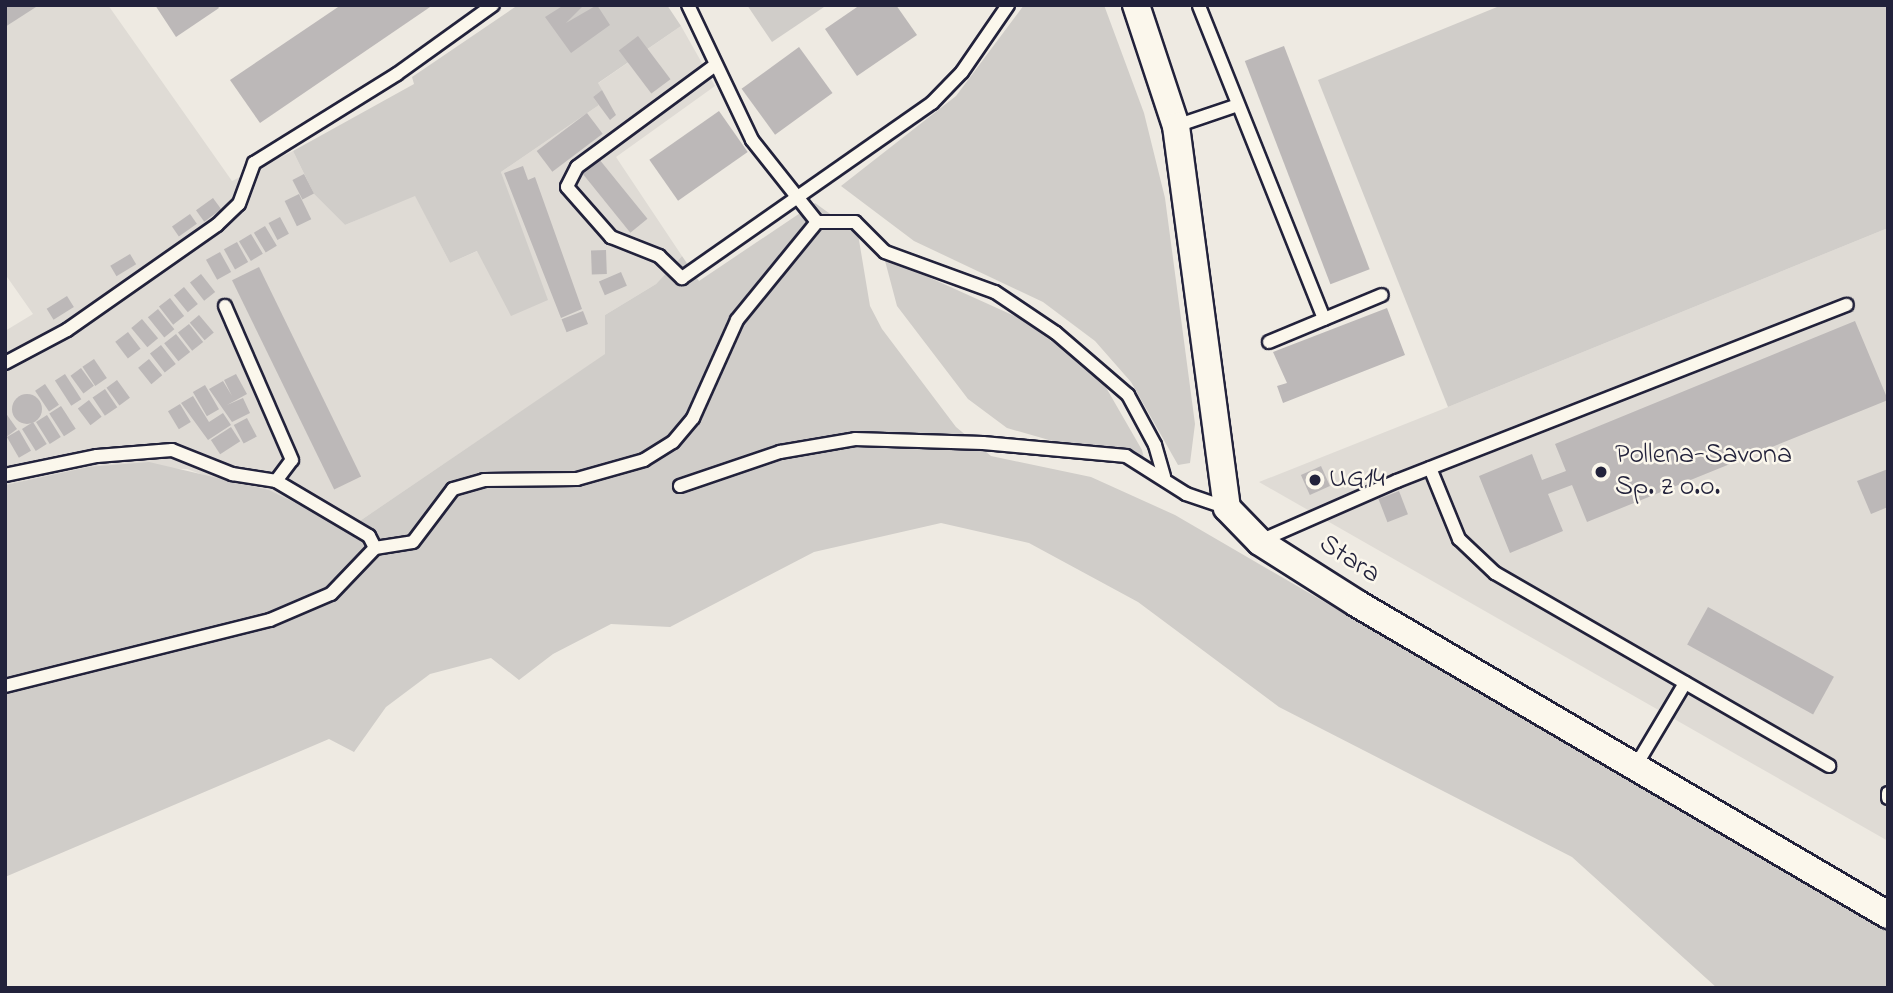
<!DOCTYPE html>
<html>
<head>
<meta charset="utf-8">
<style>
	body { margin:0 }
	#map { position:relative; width:1893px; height:993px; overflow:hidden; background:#eeeae2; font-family:"Indie Flower",sans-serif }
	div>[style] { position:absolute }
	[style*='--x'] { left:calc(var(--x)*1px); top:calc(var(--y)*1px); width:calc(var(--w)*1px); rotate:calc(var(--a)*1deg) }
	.built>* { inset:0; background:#dfdbd5 }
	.green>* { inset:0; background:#d0cdc9 }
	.building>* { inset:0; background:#bcb8b8; transform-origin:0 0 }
	.round { border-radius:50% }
	.roads { filter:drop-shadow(2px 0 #22223b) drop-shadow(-2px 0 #22223b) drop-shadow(0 2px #22223b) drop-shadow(0 -2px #22223b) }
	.lane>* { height:12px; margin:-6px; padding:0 6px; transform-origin:6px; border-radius:6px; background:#fbf7ec }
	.street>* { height:26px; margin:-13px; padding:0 13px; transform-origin:13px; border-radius:13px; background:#fbf7ec }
	.dots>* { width:19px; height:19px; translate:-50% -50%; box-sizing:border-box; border:4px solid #fbf7ec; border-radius:50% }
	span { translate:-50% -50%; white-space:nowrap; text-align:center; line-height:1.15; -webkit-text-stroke:5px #fbf7ec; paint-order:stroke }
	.poi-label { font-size:28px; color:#22223b }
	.left { translate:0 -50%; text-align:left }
	.street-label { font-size:28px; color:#22223b }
	.frame { position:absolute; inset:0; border:7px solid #22223b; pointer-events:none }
</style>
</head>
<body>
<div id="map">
	<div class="built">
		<div style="clip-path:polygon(5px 5px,108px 5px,232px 181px,293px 151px,314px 194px,345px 225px,415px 195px,450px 263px,521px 232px,501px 172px,599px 105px,593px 97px,597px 84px,681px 26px,715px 86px,616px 157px,682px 256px,656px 284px,605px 315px,606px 354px,348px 529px,187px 469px,88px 467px,5px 485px,5px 331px,33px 314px,5px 274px)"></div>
		<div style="clip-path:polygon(1888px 228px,1888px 841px,1259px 482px,1448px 407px)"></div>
	</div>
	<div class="green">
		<div style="clip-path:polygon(518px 5px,667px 5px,681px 26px,598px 83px,602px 90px,593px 97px,599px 105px,501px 172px,548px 300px,511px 316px,477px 251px,450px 263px,415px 196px,345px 225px,314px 194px,293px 151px,414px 84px,412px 77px)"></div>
		<div style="clip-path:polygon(747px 5px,827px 5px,772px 42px)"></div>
		<div style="clip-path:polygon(1024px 5px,1104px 5px,1144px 113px,1165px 198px,1195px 424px,1190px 463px,1178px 465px,1131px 382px,1095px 341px,1043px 302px,914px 241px,841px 186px,956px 96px)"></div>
		<div style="clip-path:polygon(1502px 5px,1888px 5px,1888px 228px,1448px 407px,1318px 80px)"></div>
		<div style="clip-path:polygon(815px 203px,858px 234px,870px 306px,882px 329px,956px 427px,991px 456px,1091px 477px,1175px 515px,1888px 930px,1888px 988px,1717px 988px,1572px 857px,1279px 707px,1138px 602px,1029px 543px,941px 523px,814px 552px,670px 627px,611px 624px,553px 654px,519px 680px,491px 658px,430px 674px,386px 707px,354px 752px,329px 739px,5px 877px,5px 485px,88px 467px,149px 462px,269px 490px,348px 529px,605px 354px,605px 315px,656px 284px,682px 256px,699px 281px)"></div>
		<div style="clip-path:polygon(884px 257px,1019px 318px,1078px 360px,1104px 384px,1142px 450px,1148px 475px,1108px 457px,1007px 428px,968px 399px,897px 306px)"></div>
	</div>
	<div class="building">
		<div style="clip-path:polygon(5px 5px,35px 5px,36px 7px,5px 27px)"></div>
		<div style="clip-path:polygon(155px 5px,217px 5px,219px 8px,176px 37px)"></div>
		<div style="clip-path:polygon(341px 5px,433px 5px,260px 123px,230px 80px)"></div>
		<div style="clip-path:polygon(564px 5px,584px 5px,566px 23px,597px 5px,610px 25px,571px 53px,545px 17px)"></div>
		<div style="clip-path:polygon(860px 5px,896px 5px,917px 35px,857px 76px,825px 29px)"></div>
		<div style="left:638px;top:36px;width:54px;height:24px;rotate:53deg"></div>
		<div style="left:1284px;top:46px;width:239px;height:42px;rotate:69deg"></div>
		<div style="left:799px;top:47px;width:57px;height:71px;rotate:54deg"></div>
		<div style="clip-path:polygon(602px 90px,616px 115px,610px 120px,593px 97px)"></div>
		<div style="left:719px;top:111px;width:50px;height:85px;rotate:55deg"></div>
		<div style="left:587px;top:113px;width:26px;height:63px;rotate:53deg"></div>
		<div style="left:599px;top:159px;width:77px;height:22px;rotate:51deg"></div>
		<div style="clip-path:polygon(523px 166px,528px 180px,535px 177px,582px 309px,561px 318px,504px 173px)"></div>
		<div style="left:304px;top:174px;width:22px;height:13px;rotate:63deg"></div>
		<div style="left:299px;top:194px;width:28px;height:16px;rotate:64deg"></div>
		<div style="left:213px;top:198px;width:14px;height:21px;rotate:54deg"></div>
		<div style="left:190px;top:214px;width:12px;height:22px;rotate:55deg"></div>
		<div style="left:280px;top:217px;width:19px;height:13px;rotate:62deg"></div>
		<div style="left:265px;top:226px;width:23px;height:13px;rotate:59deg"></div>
		<div style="left:251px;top:234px;width:23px;height:14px;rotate:59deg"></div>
		<div style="left:237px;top:242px;width:23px;height:15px;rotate:61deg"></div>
		<div style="left:606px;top:250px;width:24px;height:15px;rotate:88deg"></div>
		<div style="left:220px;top:252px;width:23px;height:16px;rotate:61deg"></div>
		<div style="left:130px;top:254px;width:12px;height:23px;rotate:59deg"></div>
		<div style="left:259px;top:267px;width:233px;height:30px;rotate:64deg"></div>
		<div style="left:621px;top:272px;width:15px;height:24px;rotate:67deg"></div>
		<div style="left:201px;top:274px;width:23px;height:14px;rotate:52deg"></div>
		<div style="left:184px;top:287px;width:22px;height:13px;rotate:51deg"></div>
		<div style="left:67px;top:296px;width:13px;height:24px;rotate:58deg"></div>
		<div style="left:170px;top:298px;width:23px;height:14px;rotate:52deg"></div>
		<div style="clip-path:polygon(1387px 308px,1405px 355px,1283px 403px,1277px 386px,1287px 383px,1273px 352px)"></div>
		<div style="left:158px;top:309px;width:26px;height:13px;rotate:51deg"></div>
		<div style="left:583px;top:311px;width:14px;height:23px;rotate:69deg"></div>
		<div style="left:199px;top:315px;width:23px;height:12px;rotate:50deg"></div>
		<div style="left:142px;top:319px;width:25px;height:14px;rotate:50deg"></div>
		<div style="clip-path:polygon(1855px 321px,1888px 400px,1587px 522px,1572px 485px,1548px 494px,1563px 531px,1510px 553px,1479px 476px,1532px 454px,1542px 480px,1566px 471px,1555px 444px)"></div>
		<div style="left:189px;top:324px;width:23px;height:14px;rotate:52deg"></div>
		<div style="left:128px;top:332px;width:21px;height:16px;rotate:53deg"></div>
		<div style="left:176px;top:334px;width:23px;height:15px;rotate:52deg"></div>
		<div style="left:161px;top:345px;width:24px;height:14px;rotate:52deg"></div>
		<div style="left:94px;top:359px;width:23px;height:14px;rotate:56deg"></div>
		<div style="left:149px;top:359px;width:21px;height:14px;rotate:51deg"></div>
		<div style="left:81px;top:368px;width:22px;height:13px;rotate:54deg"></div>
		<div style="left:65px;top:374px;width:30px;height:12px;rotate:57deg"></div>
		<div style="clip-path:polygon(236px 374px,247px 394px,227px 405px,243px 398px,250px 413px,232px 422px,209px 389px,223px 381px,232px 396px,224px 380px)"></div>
		<div style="left:117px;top:380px;width:22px;height:13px;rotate:54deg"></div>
		<div style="left:45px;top:384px;width:25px;height:12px;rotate:56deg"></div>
		<div style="left:205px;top:385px;width:28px;height:14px;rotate:60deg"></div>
		<div style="left:105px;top:389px;width:22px;height:15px;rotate:56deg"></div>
		<div class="round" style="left:12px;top:394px;width:30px;height:30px"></div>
		<div style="clip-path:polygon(193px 396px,209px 422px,223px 413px,231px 425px,208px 440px,181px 403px)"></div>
		<div style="left:89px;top:400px;width:21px;height:14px;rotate:53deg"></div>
		<div style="left:180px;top:404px;width:21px;height:14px;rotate:59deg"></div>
		<div style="left:61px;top:406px;width:27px;height:14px;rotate:57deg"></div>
		<div style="clip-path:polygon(5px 412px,17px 429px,5px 438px)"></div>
		<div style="left:47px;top:415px;width:26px;height:13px;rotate:58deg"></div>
		<div style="left:247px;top:418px;width:21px;height:15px;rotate:62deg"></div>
		<div style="left:33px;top:422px;width:26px;height:13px;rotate:58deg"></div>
		<div style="left:231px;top:427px;width:17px;height:24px;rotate:57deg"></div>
		<div style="left:19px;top:430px;width:24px;height:14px;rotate:60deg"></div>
		<div style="left:1321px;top:466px;width:22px;height:22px;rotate:66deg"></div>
		<div style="clip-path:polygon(1888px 469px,1888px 507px,1871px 514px,1857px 481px)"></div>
		<div style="left:1399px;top:491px;width:25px;height:22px;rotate:69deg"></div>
		<div style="left:1708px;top:607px;width:144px;height:43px;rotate:29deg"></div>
	</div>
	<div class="roads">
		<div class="lane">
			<div style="--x:688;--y:5;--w:149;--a:64.6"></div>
			<div style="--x:752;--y:140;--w:105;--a:51.6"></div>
			<div style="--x:817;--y:222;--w:38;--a:0"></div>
			<div style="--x:855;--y:222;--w:42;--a:45"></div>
			<div style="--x:885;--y:252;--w:117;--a:20"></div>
			<div style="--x:995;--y:292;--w:73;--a:33.9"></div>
			<div style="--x:1056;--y:333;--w:95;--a:40.7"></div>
			<div style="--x:1128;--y:395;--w:57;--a:61.6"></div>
			<div style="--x:1155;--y:445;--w:33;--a:74"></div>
			<div style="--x:1199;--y:6;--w:337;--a:68.2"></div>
			<div style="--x:714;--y:66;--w:170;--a:143.6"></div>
			<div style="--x:577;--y:167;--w:22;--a:117"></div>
			<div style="--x:567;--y:187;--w:67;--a:48.7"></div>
			<div style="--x:611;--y:237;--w:52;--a:21.6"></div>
			<div style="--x:659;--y:256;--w:32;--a:44"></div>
			<div style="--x:682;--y:278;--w:305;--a:-35"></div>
			<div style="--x:932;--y:103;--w:43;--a:-45.9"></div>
			<div style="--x:962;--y:72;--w:81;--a:-55.5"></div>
			<div style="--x:1176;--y:126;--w:65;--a:-18.7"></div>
			<div style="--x:1269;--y:342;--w:122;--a:-22.6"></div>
			<div style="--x:5;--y:363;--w:70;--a:-28"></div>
			<div style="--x:67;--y:330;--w:183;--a:-35"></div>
			<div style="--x:217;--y:225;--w:30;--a:-44"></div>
			<div style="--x:239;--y:204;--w:44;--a:-69.9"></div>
			<div style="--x:254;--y:163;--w:168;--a:-31.9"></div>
			<div style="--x:397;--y:74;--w:118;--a:-35.7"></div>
			<div style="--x:1430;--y:468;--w:77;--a:67.8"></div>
			<div style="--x:1459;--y:539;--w:50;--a:43.4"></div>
			<div style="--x:1495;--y:573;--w:386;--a:30"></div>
			<div style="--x:5;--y:475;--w:94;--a:-11.7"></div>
			<div style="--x:97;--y:456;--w:75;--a:-4.6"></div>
			<div style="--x:172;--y:450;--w:65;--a:21.8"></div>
			<div style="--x:232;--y:474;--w:45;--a:9"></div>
			<div style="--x:276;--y:481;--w:26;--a:-53"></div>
			<div style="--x:292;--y:460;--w:168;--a:-113.5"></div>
			<div style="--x:276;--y:481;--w:108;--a:30.6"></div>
			<div style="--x:369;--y:536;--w:13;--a:63"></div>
			<div style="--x:680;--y:486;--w:106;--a:-18.8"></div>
			<div style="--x:780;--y:452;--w:76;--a:-9.8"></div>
			<div style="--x:855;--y:439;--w:128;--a:1.8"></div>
			<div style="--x:983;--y:443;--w:144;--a:5.2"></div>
			<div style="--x:1126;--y:456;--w:71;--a:32.3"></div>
			<div style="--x:1186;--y:494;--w:43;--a:18.9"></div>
			<div style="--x:1260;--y:541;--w:150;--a:-23.7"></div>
			<div style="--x:1397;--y:481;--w:483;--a:-21.4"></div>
			<div style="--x:5;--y:686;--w:273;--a:-14"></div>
			<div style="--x:270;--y:620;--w:66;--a:-23.1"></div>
			<div style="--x:331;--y:594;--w:64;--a:-46.3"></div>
			<div style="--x:375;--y:548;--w:38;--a:-9"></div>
			<div style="--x:413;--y:542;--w:66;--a:-53"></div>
			<div style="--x:453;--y:489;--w:32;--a:-16"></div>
			<div style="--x:484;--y:480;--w:93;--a:-0.6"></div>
			<div style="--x:577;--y:479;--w:70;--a:-15.8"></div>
			<div style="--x:644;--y:460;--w:34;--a:-32"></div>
			<div style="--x:673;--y:442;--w:31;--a:-50"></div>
			<div style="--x:693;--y:418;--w:107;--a:-65.8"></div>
			<div style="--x:737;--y:320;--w:127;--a:-50.8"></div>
			<div style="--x:1635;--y:767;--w:98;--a:-59.2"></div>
			<div style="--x:1888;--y:793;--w:5;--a:90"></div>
		</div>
		<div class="street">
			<div style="--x:1136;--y:5;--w:127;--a:71.7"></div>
			<div style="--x:1176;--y:126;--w:385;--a:82.4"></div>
			<div style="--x:1227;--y:508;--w:47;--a:45.9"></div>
			<div style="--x:1260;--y:542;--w:114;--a:32.4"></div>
			<div style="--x:1356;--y:603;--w:617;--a:30.39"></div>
		</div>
	</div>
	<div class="dots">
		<div style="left:1601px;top:472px;background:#22223b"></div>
		<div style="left:1315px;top:480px;background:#22223b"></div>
	</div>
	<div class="poi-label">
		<span class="left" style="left:1615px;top:472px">Pollena-Savona<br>Sp. z o.o.</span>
		<span class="left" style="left:1329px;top:480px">UG14</span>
	</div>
	<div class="street-label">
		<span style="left:1349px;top:560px;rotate:33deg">Stara</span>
	</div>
	<div class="frame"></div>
</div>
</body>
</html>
